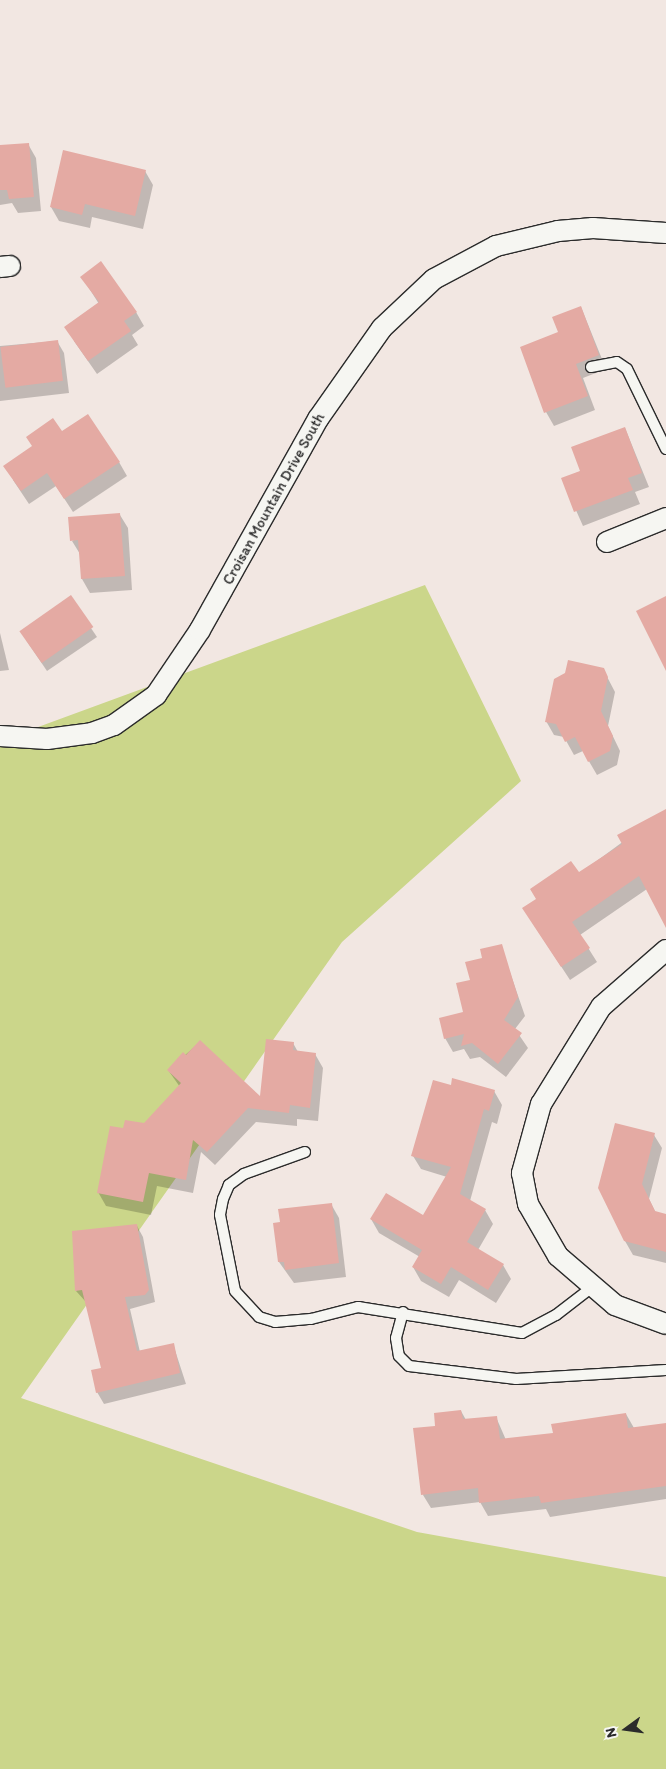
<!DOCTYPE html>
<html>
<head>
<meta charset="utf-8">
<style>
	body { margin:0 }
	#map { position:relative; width:666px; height:1769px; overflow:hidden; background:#f2e7e2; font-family:Itim,sans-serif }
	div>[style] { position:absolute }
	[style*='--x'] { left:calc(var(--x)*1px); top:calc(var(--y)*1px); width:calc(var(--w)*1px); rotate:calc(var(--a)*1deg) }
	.green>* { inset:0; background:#cbd68a }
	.shadow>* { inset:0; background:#0003 }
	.building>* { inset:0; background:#e4aaa3; transform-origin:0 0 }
	.roads { filter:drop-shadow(1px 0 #2b2b2b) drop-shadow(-1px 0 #2b2b2b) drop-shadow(0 1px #2b2b2b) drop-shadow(0 -1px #2b2b2b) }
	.service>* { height:10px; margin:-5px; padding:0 5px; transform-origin:5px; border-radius:5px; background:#f6f6f2 }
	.minor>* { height:20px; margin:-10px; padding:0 10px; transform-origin:10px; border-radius:10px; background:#f6f6f2 }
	span { translate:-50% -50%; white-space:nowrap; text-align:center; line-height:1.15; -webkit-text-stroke:4px #f6f6f2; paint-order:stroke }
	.street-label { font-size:15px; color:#2b2b2b }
	.north { position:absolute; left:601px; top:1704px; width:50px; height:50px; -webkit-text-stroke:4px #f6f6f2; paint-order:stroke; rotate:256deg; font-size:14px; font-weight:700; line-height:20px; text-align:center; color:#2b2b2b }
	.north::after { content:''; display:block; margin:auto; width:18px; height:22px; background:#2b2b2b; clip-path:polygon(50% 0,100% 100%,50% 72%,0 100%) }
</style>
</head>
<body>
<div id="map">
	<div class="green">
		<div style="clip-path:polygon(425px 585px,521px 781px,342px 942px,21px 1398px,417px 1532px,666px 1577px,666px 1769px,0 1769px,0 741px)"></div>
	</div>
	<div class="shadow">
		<div style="clip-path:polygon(28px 144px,36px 158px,41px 211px,18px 213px,12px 203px,0 205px,0 146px)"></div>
		<div style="clip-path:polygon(145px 171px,153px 185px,143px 229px,92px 217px,90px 228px,59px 221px,51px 207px)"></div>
		<div style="clip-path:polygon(82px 277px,136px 312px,144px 326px,132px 335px,138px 345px,97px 374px,74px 341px,99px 304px)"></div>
		<div style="clip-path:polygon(581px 307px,606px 369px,583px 378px,595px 410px,554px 426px,546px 412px,560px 333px)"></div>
		<div style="clip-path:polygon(57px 341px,64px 353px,69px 393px,0 401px,0 346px)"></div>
		<div style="clip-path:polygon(625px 428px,649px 487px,635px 492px,640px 504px,583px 526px,562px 479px,581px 471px)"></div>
		<div style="clip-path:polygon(62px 433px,119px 462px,127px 476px,73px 512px,56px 486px,29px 504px,13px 480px)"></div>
		<div style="clip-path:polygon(120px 515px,128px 528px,132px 590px,90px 593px,82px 579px,80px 554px,72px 541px)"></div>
		<div style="clip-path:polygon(70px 597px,97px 637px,47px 671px,26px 640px)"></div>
		<div style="clip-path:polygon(0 633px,9px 670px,0 671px)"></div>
		<div style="clip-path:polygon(603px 669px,615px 692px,608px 726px,620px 751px,617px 765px,597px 775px,583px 751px,574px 755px,564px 737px,554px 735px,546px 721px)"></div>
		<div style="clip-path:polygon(666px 810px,666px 924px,647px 889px,580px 935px,597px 962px,570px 980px,532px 922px,579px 874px)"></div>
		<div style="clip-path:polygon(501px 946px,525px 1016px,515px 1029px,528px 1048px,506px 1077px,480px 1057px,470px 1059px,464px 1049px,453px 1052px,445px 1038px,465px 1012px,471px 980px,484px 959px)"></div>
		<div style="clip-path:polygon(200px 1042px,261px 1098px,293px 1043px,298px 1052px,315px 1054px,323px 1068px,318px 1121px,297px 1119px,297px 1126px,256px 1122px,215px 1165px,201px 1152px,193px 1193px,157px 1186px,151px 1215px,106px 1206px,98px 1192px,124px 1130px,145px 1125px,180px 1087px,168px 1070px)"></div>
		<div style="clip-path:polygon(452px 1086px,494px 1091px,502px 1105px,497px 1124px,492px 1122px,470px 1201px,485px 1210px,493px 1224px,478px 1250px,503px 1265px,511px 1279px,496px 1303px,459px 1280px,449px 1297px,421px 1281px,413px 1267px,420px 1257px,379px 1233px,371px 1219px,424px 1217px,447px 1177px,421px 1169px,413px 1156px)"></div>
		<div style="clip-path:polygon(654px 1135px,662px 1148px,649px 1199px,656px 1213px,666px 1215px,666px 1263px,633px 1255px,625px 1241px)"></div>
		<div style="clip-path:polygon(331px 1204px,339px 1218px,346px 1277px,294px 1283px,279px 1262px,281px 1223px)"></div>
		<div style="clip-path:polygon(137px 1226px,143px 1237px,155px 1302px,130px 1309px,140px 1352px,173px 1344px,186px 1384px,104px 1404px,97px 1392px,102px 1369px,86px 1302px,76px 1291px)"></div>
		<div style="clip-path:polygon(461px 1411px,466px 1420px,496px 1417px,506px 1440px,554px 1435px,626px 1414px,634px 1428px,666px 1424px,666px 1499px,550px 1517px,546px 1509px,488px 1516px,480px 1502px,431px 1508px,423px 1495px,437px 1427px)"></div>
	</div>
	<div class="building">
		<div style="clip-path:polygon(29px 143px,34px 197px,9px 199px,7px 190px,0 190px,0 145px)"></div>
		<div style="clip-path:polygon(63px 150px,146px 170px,135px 216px,85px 204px,82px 215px,50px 207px)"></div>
		<div style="clip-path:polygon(101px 261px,137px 312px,124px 321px,131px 331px,88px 361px,64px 327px,99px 302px,80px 277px)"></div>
		<div style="clip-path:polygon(581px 306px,599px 355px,576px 364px,588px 396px,544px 413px,520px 347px,558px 332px,552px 317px)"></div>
		<div style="left:58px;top:340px;width:41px;height:58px;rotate:83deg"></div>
		<div style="clip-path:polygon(88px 414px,120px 462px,64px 499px,47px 473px,21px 491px,3px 466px,32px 446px,26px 437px,53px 418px,62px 431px)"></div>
		<div style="clip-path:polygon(625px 427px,642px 473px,628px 478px,633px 490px,574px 512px,561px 478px,580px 471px,571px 447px)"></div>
		<div style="clip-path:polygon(120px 513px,125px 576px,81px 579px,78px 540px,70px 541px,68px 517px)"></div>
		<div style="left:71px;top:595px;width:39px;height:63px;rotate:55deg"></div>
		<div style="clip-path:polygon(666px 596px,666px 671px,636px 611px)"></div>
		<div style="clip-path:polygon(568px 660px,604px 668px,608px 677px,601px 711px,613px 736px,610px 751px,588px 762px,575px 737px,565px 742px,556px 724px,545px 722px,554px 679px,565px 673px)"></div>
		<div style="clip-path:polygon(666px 809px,666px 928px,639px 876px,572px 922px,590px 948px,561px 967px,522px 908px,536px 899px,530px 889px,571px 861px,579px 872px,622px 844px,617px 835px)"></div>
		<div style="clip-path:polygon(502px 944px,518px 997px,504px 1020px,522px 1033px,498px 1064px,472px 1043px,461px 1046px,464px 1034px,444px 1039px,439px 1018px,463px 1012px,456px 983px,470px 980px,465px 962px,482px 958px,480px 949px)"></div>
		<div style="clip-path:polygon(266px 1039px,294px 1042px,293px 1050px,316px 1053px,310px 1108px,290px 1105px,289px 1113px,248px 1108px,207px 1152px,193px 1140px,186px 1180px,149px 1173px,143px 1202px,97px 1193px,110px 1126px,123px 1128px,125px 1120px,144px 1123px,181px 1083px,167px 1070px,183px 1052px,186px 1055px,200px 1040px,260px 1096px)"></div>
		<div style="clip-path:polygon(452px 1078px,495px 1090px,489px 1111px,484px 1109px,460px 1194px,486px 1209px,467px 1242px,504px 1264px,488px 1290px,451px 1267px,441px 1284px,412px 1267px,422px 1250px,370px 1219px,386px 1193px,423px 1215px,451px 1167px,411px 1156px,433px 1080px,451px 1085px)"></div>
		<div style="clip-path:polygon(615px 1123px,655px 1133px,642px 1184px,655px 1211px,666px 1214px,666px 1252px,624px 1241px,598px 1188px)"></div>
		<div style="clip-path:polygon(332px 1203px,339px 1263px,285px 1270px,284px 1262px,278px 1262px,273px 1223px,280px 1222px,278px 1209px)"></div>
		<div style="clip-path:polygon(137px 1224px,149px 1290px,145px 1295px,125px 1297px,137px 1351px,174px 1343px,180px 1373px,96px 1393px,91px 1370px,101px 1368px,82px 1290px,75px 1291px,72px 1231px)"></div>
		<div style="clip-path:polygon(461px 1410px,463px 1419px,497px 1416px,500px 1439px,553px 1433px,551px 1424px,626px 1413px,628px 1428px,666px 1423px,666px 1486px,541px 1503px,539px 1496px,479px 1503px,478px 1488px,421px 1495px,413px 1428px,435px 1426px,434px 1413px)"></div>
	</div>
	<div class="roads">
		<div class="service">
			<div style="--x:591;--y:367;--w:26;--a:-11"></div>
			<div style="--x:617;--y:362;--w:12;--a:35"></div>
			<div style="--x:627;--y:369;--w:89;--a:64"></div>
			<div style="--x:305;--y:1152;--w:65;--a:160.2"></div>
			<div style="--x:244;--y:1174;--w:19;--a:144"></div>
			<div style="--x:229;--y:1185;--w:15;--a:113"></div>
			<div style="--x:223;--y:1199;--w:16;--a:101"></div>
			<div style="--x:220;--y:1215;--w:77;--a:78.8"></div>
			<div style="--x:235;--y:1291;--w:35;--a:47"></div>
			<div style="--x:259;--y:1317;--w:17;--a:17"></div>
			<div style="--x:275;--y:1322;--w:36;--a:-5"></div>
			<div style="--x:311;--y:1319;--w:49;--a:-14.3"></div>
			<div style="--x:358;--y:1307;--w:166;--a:9"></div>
			<div style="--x:522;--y:1333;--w:38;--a:-28"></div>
			<div style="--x:556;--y:1315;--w:44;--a:-37.6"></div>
			<div style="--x:403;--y:1312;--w:27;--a:105"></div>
			<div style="--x:396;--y:1338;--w:18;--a:81"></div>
			<div style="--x:399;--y:1356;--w:14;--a:45"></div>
			<div style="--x:409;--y:1366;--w:108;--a:6.9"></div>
			<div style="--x:516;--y:1379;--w:150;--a:-3.4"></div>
		</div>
		<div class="minor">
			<div style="--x:0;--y:267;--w:10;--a:-6"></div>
			<div style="--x:607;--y:542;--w:64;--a:-22.1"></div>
			<div style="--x:0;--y:736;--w:47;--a:3.7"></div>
			<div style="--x:47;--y:739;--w:45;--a:-7.6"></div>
			<div style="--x:92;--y:733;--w:23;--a:-20"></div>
			<div style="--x:114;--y:725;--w:52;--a:-35.5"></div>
			<div style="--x:156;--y:695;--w:78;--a:-55.9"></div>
			<div style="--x:200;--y:630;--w:242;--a:-60.8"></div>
			<div style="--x:318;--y:419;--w:111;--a:-54.9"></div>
			<div style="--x:382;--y:328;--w:71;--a:-43.3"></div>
			<div style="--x:434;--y:279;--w:70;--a:-28"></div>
			<div style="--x:496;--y:246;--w:64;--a:-13.6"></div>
			<div style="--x:558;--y:231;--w:35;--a:-5"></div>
			<div style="--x:593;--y:228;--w:73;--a:3.9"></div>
			<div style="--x:666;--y:950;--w:86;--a:138.8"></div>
			<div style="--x:601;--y:1007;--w:114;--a:121.7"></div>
			<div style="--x:541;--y:1104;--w:72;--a:105.4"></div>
			<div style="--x:522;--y:1173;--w:32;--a:79"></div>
			<div style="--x:528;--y:1204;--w:60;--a:60"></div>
			<div style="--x:558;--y:1256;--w:75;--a:40.7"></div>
			<div style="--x:615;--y:1305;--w:54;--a:20.4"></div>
		</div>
	</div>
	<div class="street-label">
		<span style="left:274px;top:499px;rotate:-61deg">Croisan Mountain Drive South</span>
	</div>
	<div class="north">N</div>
</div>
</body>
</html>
